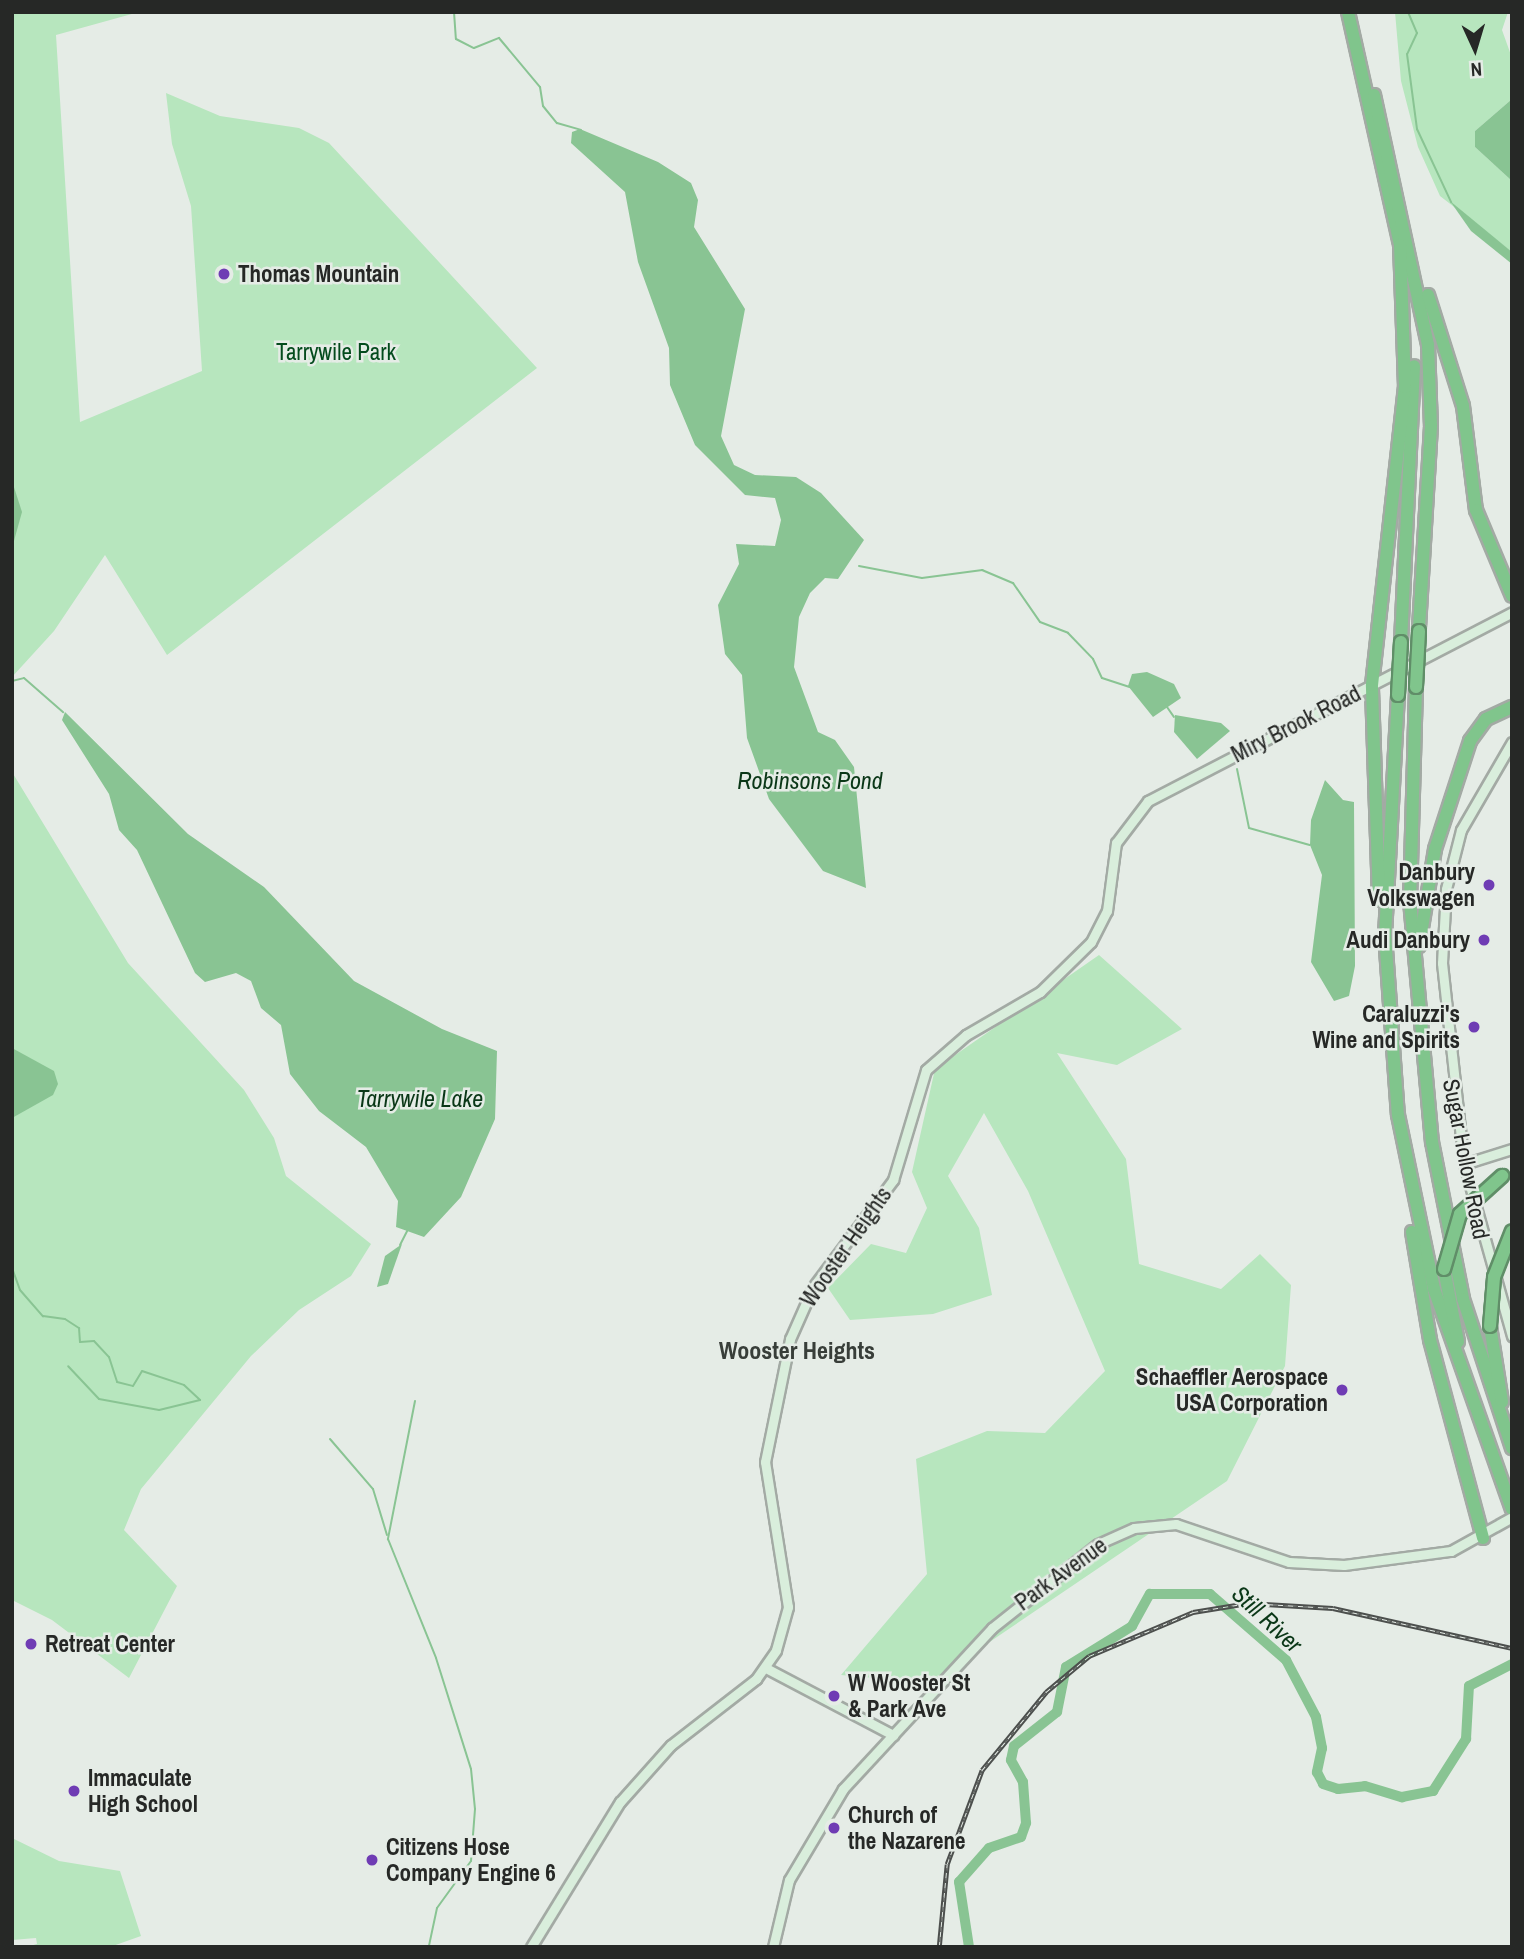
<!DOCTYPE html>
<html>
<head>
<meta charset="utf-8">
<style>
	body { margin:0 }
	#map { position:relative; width:1524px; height:1959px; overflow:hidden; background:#e5ece6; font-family:"Archivo Narrow",sans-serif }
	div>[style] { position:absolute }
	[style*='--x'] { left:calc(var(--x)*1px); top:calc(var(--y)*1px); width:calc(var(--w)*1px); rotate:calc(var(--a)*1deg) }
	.green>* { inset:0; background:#b7e6be }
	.water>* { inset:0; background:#89c493 }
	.stream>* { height:2px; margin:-1px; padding:0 1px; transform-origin:1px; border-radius:1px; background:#89c493 }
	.river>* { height:10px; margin:-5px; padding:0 5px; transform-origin:5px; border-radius:5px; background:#89c493 }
	.roads { filter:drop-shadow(2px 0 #a3aaa4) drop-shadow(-2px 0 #a3aaa4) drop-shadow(0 2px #a3aaa4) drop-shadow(0 -2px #a3aaa4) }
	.secondary>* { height:9px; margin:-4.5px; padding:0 4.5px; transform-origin:4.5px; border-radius:4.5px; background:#d9eedc }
	.highway>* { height:12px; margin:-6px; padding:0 6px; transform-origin:6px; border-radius:6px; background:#80c58c }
	.rail>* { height:4.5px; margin-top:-2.25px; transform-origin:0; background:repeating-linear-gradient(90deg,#e5ece6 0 5px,#4c4f4d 0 10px); box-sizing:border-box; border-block:2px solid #4c4f4d }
	.bridges { filter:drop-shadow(2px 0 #608e68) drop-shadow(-2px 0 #608e68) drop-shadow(0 2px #608e68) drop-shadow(0 -2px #608e68) }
	.highway-bridge>* { height:12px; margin:-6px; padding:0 6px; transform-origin:6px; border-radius:6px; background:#80c58c }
	.dots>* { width:19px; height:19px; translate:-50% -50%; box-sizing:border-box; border:4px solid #e5ece6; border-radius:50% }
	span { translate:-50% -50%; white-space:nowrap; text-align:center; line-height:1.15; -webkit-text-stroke:5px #e5ece6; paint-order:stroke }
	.poi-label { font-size:23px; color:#262826; font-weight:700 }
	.left { translate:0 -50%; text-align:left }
	.right { translate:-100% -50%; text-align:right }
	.park-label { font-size:23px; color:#044b1d }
	.street-label { font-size:23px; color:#262826 }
	.water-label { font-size:24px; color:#0a3717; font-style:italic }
	.neighbourhood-label { font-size:24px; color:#383e39; font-weight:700 }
	.frame { position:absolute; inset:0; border:14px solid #262826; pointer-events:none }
	.north { position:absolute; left:1440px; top:14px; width:70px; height:70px; -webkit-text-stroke:5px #e5ece6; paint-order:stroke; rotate:176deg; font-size:19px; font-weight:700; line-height:28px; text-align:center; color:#262826 }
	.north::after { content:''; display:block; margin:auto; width:24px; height:32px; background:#262826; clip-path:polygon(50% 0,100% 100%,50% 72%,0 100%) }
</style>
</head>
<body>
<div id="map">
	<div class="green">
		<div style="clip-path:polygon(12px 12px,139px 12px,56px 35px,80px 422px,202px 371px,191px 206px,172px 144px,166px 93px,220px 116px,299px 128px,329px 143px,537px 368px,167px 655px,105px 555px,54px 631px,12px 677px)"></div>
		<div style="clip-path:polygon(1395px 12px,1508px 12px,1502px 30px,1512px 58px,1512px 99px,1475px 131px,1475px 147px,1512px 181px,1512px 252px,1440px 196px,1418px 147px,1401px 81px)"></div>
		<div style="clip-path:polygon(12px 772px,128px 963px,244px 1090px,274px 1138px,286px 1176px,371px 1244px,351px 1276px,299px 1310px,251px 1356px,141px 1489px,124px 1530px,177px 1586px,129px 1678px,52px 1620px,12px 1600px)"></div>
		<div style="clip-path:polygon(1099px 955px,1182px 1029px,1117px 1065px,1057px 1053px,1126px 1159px,1139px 1264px,1221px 1289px,1260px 1254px,1291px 1285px,1285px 1366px,1227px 1481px,929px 1683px,841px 1675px,927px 1574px,916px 1459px,987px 1431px,1045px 1433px,1105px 1371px,1028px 1191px,984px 1113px,948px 1176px,979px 1228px,992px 1295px,933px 1314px,850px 1320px,828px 1288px,871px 1244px,906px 1253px,927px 1208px,912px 1172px,935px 1069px)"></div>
		<div style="clip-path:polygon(12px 1838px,59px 1861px,120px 1871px,141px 1936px,110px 1947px,26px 1947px,37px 1944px,36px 1938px,12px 1940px)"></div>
	</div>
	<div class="water">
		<div style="clip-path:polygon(1512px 99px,1512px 181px,1475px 147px,1475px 131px)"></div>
		<div style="clip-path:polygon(580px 129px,658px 162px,691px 183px,698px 200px,694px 227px,745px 309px,721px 436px,734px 465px,755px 475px,796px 477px,821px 493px,864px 540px,838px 579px,825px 578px,810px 593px,799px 617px,794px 667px,818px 732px,835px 740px,854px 767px,866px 888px,823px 871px,769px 799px,747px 738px,742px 675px,725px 654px,718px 605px,739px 564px,736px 544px,775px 546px,781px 520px,775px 498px,745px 495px,695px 445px,670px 385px,669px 348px,638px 262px,625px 192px,571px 143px,572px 132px)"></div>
		<div style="clip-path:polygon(1450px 201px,1512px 252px,1512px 264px,1471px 231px)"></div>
		<div style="clip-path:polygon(12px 481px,22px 512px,12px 548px)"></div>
		<div style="clip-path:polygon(1147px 672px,1174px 684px,1181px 698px,1153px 717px,1128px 686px,1132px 674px)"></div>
		<div style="clip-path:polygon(65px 712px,188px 834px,264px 887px,354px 981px,442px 1029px,497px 1051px,495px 1119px,461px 1197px,424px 1237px,396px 1227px,398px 1201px,366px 1147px,319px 1111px,290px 1074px,281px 1025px,261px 1008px,251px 981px,236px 973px,205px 982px,195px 973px,137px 850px,119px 830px,109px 794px,62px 720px)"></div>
		<div style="clip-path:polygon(1175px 715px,1221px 723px,1230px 731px,1197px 759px,1174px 732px)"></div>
		<div style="clip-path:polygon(1325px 780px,1343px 800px,1354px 802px,1355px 966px,1349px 996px,1334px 1001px,1311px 962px,1322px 875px,1310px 845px,1311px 820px)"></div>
		<div style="clip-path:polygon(12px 1048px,54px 1071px,58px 1084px,53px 1095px,12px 1118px)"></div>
		<div style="clip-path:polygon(402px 1244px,388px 1284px,377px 1287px,385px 1256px)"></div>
	</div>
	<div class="stream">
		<div style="--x:454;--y:12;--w:27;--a:86"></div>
		<div style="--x:456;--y:39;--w:20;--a:27"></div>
		<div style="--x:474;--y:48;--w:27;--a:-22"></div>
		<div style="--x:499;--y:38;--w:64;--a:50.1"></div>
		<div style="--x:540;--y:87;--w:19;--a:81"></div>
		<div style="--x:543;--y:106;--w:22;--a:51"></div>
		<div style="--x:557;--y:123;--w:25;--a:16"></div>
		<div style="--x:1408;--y:12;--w:23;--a:67"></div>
		<div style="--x:1417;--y:33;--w:23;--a:115"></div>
		<div style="--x:1407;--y:54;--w:76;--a:82.4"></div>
		<div style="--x:1417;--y:129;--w:81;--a:65"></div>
		<div style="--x:859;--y:566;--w:64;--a:10.8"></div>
		<div style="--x:922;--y:578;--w:61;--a:-7.6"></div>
		<div style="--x:982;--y:570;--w:34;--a:23"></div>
		<div style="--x:1013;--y:583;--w:47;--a:55.3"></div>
		<div style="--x:1040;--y:622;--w:30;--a:21"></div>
		<div style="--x:1068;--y:633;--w:36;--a:46"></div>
		<div style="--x:1093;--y:659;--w:21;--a:65"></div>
		<div style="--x:1102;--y:678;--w:29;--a:18"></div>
		<div style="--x:12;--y:681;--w:12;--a:-14"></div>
		<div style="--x:24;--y:678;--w:52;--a:41.1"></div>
		<div style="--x:1167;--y:707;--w:12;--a:55"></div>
		<div style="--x:1237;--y:769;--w:60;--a:78.5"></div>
		<div style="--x:1249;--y:828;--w:63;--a:15.6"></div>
		<div style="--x:400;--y:1245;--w:16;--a:-63"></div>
		<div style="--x:12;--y:1268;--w:23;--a:70"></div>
		<div style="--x:20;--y:1290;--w:35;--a:49"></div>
		<div style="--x:43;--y:1316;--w:22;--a:8"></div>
		<div style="--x:65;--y:1319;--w:17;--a:33"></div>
		<div style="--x:79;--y:1328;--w:14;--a:86"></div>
		<div style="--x:80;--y:1342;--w:14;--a:-4"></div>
		<div style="--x:94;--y:1341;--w:22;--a:47"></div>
		<div style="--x:109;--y:1357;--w:26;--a:72"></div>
		<div style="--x:117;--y:1382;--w:16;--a:14"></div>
		<div style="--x:133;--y:1386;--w:17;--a:-59"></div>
		<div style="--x:142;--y:1371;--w:44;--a:18.4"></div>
		<div style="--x:184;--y:1385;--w:22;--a:43"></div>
		<div style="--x:200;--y:1400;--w:42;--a:166.3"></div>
		<div style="--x:159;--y:1410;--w:61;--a:-169.6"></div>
		<div style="--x:99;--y:1399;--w:45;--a:-133.2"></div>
		<div style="--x:415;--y:1401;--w:141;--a:101.1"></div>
		<div style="--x:388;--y:1539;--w:128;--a:68"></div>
		<div style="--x:436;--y:1658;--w:116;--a:72.5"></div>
		<div style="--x:471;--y:1769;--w:40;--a:84.3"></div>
		<div style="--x:475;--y:1809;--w:52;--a:94.4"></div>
		<div style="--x:471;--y:1861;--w:58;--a:125.9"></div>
		<div style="--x:437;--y:1908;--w:40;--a:102"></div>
		<div style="--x:330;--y:1439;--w:66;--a:49.3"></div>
		<div style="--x:373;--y:1489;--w:48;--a:73.1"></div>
	</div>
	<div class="river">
		<div style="--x:969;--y:1947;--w:66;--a:-98.7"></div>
		<div style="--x:959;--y:1882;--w:45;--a:-48.6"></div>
		<div style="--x:989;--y:1848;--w:34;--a:-19"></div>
		<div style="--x:1021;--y:1837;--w:15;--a:-70"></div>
		<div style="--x:1026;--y:1823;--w:41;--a:-94.2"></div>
		<div style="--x:1023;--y:1782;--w:25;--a:-119"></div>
		<div style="--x:1011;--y:1760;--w:14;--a:-78"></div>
		<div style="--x:1014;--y:1746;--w:55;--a:-38.3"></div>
		<div style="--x:1057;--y:1712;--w:46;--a:-78.7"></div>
		<div style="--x:1066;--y:1667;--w:78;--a:-31.8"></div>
		<div style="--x:1132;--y:1626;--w:37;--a:-61"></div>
		<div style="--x:1150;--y:1594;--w:60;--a:0"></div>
		<div style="--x:1210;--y:1594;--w:101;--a:41"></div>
		<div style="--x:1286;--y:1660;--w:64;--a:62.2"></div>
		<div style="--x:1316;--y:1717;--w:32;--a:79"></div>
		<div style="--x:1322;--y:1748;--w:25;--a:102"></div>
		<div style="--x:1317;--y:1772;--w:13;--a:63"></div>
		<div style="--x:1323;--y:1784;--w:16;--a:18"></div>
		<div style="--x:1338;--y:1789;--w:27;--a:-6"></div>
		<div style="--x:1365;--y:1786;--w:39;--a:17"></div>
		<div style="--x:1402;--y:1797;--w:32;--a:-11"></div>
		<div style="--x:1433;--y:1791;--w:62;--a:-57.6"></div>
		<div style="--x:1466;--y:1739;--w:53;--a:-86.8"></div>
		<div style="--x:1469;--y:1686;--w:48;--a:-27.1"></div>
	</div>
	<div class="roads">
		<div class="secondary">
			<div style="--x:1512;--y:742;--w:102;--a:120.1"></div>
			<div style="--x:1461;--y:830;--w:61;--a:104.3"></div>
			<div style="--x:1446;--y:889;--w:74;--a:93.1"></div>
			<div style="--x:1442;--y:963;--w:202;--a:83.8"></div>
			<div style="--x:1464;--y:1164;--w:179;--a:74.4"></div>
			<div style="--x:1464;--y:1164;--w:50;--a:-17.4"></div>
			<div style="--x:766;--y:1668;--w:144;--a:27.8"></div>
			<div style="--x:531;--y:1947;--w:170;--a:-58.5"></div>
			<div style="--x:620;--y:1802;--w:76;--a:-48.2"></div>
			<div style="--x:671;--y:1745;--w:108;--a:-37.8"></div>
			<div style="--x:756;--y:1679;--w:35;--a:-55"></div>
			<div style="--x:776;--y:1650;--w:45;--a:-74.4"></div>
			<div style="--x:788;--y:1607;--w:147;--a:-99"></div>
			<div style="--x:765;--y:1462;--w:126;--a:-78.5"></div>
			<div style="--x:790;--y:1339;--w:57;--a:-66.1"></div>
			<div style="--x:813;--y:1287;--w:134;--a:-53.2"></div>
			<div style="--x:893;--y:1180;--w:115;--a:-73.3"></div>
			<div style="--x:926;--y:1070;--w:53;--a:-41.2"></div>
			<div style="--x:966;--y:1035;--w:86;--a:-30.2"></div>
			<div style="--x:1040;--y:992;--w:71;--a:-44.4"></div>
			<div style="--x:1091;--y:942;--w:35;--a:-63"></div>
			<div style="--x:1107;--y:911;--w:69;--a:-82.5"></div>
			<div style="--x:1116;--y:843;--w:53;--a:-52.7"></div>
			<div style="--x:1148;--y:801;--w:410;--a:-27.4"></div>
			<div style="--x:773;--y:1947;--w:69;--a:-76.6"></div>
			<div style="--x:789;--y:1880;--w:106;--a:-59.3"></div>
			<div style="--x:843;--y:1789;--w:219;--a:-47.2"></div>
			<div style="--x:992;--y:1628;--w:135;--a:-38.4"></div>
			<div style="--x:1098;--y:1544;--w:39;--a:-24"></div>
			<div style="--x:1134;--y:1528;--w:42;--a:-5.4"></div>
			<div style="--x:1176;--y:1524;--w:119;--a:18.6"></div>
			<div style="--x:1289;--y:1562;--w:55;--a:3.1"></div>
			<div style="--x:1344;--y:1565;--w:108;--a:-7.5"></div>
			<div style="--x:1451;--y:1551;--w:70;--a:-29.1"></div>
		</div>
		<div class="highway">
			<div style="--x:1348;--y:12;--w:244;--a:77.4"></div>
			<div style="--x:1374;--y:95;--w:256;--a:77.8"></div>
			<div style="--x:1428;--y:345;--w:81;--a:87.9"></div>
			<div style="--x:1431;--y:426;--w:205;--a:93.4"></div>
			<div style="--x:1428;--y:295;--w:116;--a:72.5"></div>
			<div style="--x:1463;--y:406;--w:105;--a:82.9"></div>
			<div style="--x:1476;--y:510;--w:93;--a:67.3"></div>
			<div style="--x:1401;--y:642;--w:276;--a:-87.3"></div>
			<div style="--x:1416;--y:687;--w:214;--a:91.6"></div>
			<div style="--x:1410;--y:901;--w:242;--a:84.8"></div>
			<div style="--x:1432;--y:1142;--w:160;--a:78.8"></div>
			<div style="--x:1463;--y:1299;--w:157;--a:71.8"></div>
			<div style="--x:1398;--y:695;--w:240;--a:93.1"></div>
			<div style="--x:1385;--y:935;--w:180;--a:85.9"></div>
			<div style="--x:1398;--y:1115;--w:178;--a:78.3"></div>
			<div style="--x:1434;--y:1289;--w:233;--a:70.5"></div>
			<div style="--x:1379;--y:900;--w:215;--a:-91.9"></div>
			<div style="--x:1372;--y:685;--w:300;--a:-83.7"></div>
			<div style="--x:1405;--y:387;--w:142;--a:-92"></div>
			<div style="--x:1419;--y:946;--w:98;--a:-80.6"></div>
			<div style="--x:1435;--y:849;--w:114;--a:-72"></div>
			<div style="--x:1470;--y:741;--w:27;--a:-54"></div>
			<div style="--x:1486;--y:719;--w:29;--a:-25"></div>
			<div style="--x:1412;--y:1232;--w:109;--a:80.5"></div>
			<div style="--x:1430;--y:1340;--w:205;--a:75"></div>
			<div style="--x:1444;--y:1269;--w:74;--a:79.1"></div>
			<div style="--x:1490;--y:1326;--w:77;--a:81"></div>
		</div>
	</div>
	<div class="rail">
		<div style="--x:939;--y:1947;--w:83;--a:-84.5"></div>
		<div style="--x:947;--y:1864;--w:100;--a:-69.6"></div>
		<div style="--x:982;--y:1770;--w:101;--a:-50.6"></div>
		<div style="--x:1046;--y:1692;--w:56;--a:-39.9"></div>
		<div style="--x:1089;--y:1656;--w:113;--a:-22.9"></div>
		<div style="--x:1193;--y:1612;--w:56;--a:-9.3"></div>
		<div style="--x:1248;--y:1603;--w:85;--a:3.4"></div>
		<div style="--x:1333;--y:1608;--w:183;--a:12.6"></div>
	</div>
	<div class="bridges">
		<div class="highway-bridge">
			<div style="--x:1416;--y:687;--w:56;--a:-86.9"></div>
			<div style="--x:1398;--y:695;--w:53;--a:-86.8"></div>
			<div style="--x:1444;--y:1269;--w:57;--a:-73.8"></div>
			<div style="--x:1460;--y:1214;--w:57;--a:-42.1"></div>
			<div style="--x:1490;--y:1326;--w:49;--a:-85.3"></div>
			<div style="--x:1494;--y:1277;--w:49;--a:-68.6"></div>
		</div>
	</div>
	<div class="dots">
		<div style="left:224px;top:274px;background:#6f3cb4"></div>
		<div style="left:1489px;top:885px;background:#6f3cb4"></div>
		<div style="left:1484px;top:940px;background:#6f3cb4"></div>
		<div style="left:1474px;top:1027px;background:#6f3cb4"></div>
		<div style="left:1342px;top:1390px;background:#6f3cb4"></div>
		<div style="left:31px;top:1644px;background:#6f3cb4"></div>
		<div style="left:834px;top:1696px;background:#6f3cb4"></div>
		<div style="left:74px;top:1791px;background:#6f3cb4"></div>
		<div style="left:834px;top:1828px;background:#6f3cb4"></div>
		<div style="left:372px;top:1860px;background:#6f3cb4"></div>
	</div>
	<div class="poi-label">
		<span class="left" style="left:238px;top:274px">Thomas Mountain</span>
		<span class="right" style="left:1475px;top:885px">Danbury<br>Volkswagen</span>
		<span class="right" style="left:1470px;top:940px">Audi Danbury</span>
		<span class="right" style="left:1460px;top:1027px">Caraluzzi's<br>Wine and Spirits</span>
		<span class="right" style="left:1328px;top:1390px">Schaeffler Aerospace<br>USA Corporation</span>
		<span class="left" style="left:45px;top:1644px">Retreat Center</span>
		<span class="left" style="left:848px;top:1696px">W Wooster St<br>&amp; Park Ave</span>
		<span class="left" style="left:88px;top:1791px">Immaculate<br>High School</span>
		<span class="left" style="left:848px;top:1828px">Church of<br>the Nazarene</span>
		<span class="left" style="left:386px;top:1860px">Citizens Hose<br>Company Engine 6</span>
	</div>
	<div class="park-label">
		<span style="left:336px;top:352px">Tarrywile Park</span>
	</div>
	<div class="street-label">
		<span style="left:1296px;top:724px;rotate:-27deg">Miry Brook Road</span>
		<span style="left:1466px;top:1159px;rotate:79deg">Sugar Hollow Road</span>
		<span style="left:846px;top:1247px;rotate:-55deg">Wooster Heights</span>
		<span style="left:1061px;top:1574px;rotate:-36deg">Park Avenue</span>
	</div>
	<div class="water-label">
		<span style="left:810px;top:781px">Robinsons Pond</span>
		<span style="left:420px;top:1099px">Tarrywile Lake</span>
		<span style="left:1267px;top:1619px;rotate:43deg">Still River</span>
	</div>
	<div class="neighbourhood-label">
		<span style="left:797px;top:1351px">Wooster Heights</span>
	</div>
	<div class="frame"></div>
	<div class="north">N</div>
</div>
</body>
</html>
